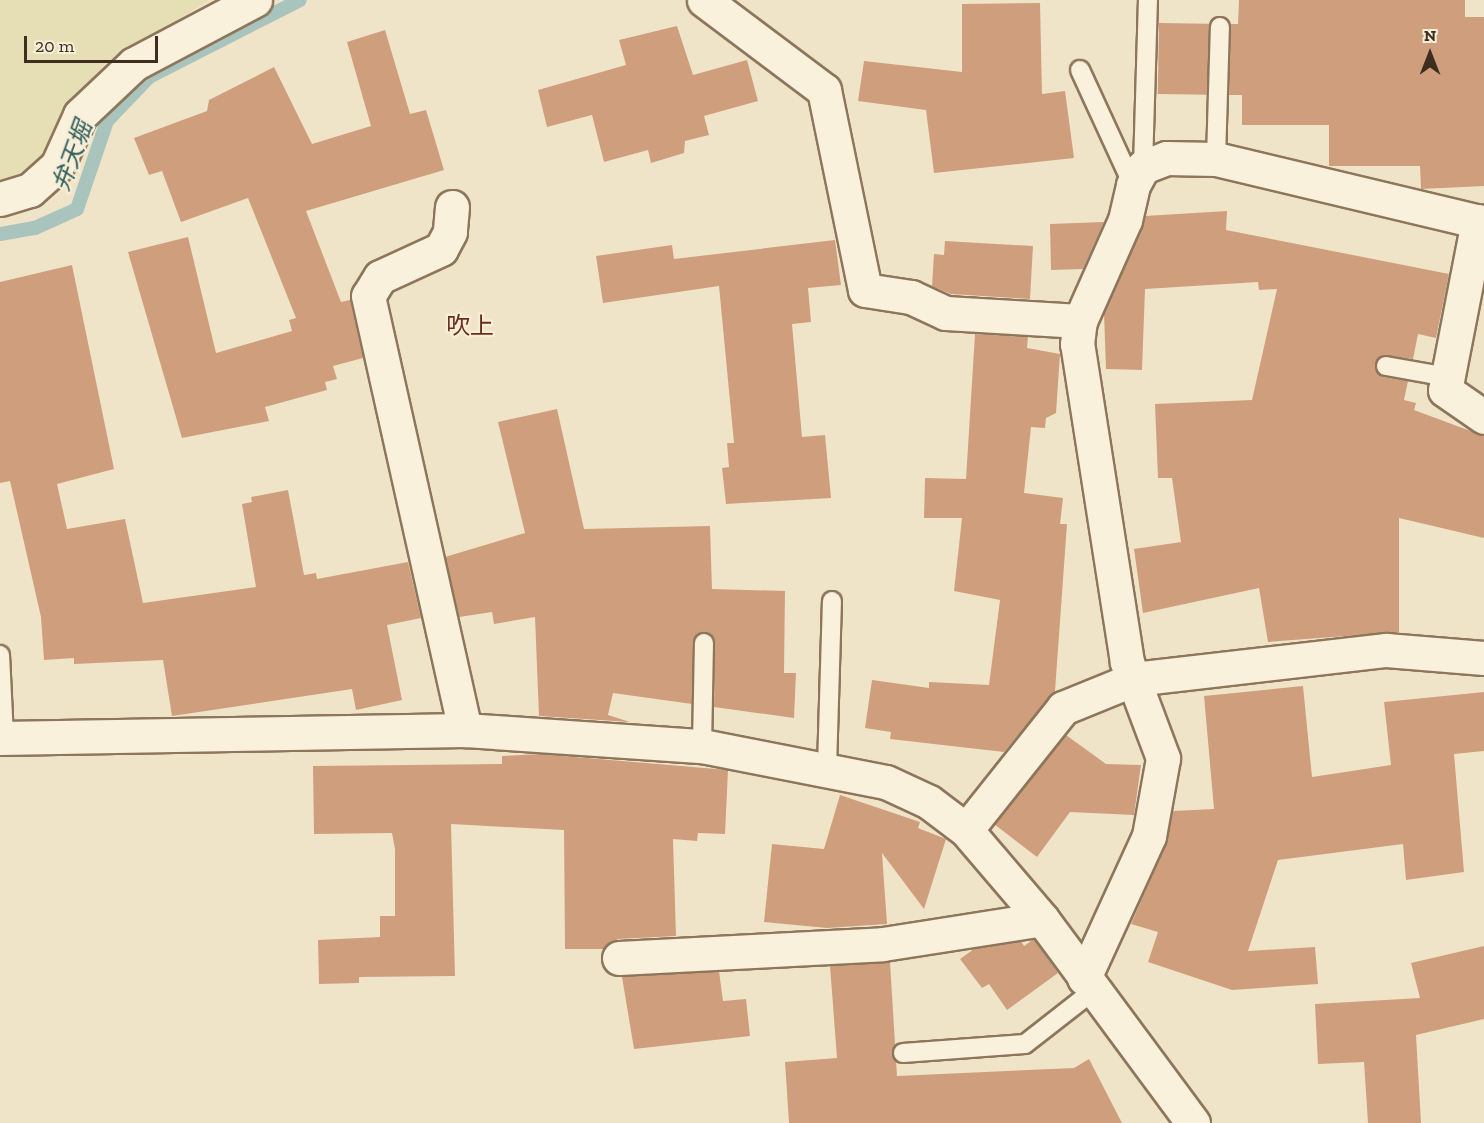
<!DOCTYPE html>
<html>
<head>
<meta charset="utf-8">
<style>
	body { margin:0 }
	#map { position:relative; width:1484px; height:1123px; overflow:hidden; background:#f0e4c8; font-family:"Zilla Slab","Noto Sans JP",serif }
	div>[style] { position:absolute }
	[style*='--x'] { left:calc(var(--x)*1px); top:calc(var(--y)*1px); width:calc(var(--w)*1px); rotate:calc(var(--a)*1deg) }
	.farmland>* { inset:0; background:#e6deb5 }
	.stream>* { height:14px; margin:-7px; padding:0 7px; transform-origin:7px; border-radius:7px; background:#a9c4bc }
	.building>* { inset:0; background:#cf9f7d; transform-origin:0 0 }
	.roads { filter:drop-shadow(2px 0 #8d765c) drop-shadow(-2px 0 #8d765c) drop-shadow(0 2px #8d765c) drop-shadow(0 -2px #8d765c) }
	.service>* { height:18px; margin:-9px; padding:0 9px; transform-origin:9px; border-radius:9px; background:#faf1dc }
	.minor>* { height:33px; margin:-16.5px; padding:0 16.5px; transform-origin:16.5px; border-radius:16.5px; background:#faf1dc }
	span { translate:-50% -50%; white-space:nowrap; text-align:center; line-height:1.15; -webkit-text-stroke:4.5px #f7eed8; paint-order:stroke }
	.water-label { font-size:24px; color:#2f5d5a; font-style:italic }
	.neighbourhood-label { font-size:24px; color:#6b2e1e }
	.north { position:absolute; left:1400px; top:24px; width:60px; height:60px; -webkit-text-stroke:4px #f7eed8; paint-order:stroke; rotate:0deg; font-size:16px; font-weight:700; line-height:24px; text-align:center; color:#3d2e20 }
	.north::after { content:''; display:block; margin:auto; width:21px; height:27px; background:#3d2e20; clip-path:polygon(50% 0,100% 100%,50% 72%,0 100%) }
	.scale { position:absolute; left:24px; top:36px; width:134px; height:27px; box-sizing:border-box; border:3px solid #3d2e20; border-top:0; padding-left:8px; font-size:18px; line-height:21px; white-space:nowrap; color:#3d2e20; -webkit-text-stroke:4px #f7eed8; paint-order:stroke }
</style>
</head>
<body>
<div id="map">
	<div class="farmland">
		<div style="clip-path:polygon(0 0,210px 0,105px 64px,69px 107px,53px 147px,23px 179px,0 188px)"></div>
	</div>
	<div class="stream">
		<div style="--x:0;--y:234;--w:36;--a:-10"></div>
		<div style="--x:35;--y:228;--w:46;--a:-24.3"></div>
		<div style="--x:77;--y:209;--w:93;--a:-71.2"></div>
		<div style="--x:107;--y:121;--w:61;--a:-46.3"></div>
		<div style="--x:149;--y:77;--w:169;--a:-27"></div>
	</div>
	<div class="building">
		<div style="clip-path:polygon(1239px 0,1465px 0,1465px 17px,1484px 17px,1484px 186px,1421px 189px,1420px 166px,1329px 166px,1329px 125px,1242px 125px,1242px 95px,1229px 95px,1231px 24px,1238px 24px)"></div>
		<div style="clip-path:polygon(1040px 3px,1042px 94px,1065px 91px,1074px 158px,934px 173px,926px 110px,858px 101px,864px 61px,962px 72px,962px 4px)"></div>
		<div style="left:1159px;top:23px;width:50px;height:71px;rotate:1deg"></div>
		<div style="clip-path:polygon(677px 26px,693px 75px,747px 60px,758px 101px,704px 116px,709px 135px,685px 141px,684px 153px,651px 163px,648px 150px,604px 162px,592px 115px,547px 127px,538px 90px,626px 65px,619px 40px)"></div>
		<div style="clip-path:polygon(385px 30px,410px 114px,426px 110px,444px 170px,306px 211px,341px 302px,350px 300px,363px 358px,333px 366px,337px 379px,325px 382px,327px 390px,265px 407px,269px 421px,182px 438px,128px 252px,188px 237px,216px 353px,292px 331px,289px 320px,296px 318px,248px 198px,181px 222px,162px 171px,149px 175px,134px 138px,207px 111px,209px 100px,274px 67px,312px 144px,371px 126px,347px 42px)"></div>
		<div style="clip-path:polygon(1227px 211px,1226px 230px,1449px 274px,1436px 338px,1418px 334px,1413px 359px,1383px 355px,1375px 369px,1383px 377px,1408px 381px,1404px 400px,1416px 403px,1414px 410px,1484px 436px,1484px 538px,1399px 518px,1399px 632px,1268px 642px,1259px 588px,1143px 613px,1134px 549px,1181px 542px,1172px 478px,1158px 478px,1155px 404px,1252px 400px,1277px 289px,1259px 290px,1258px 282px,1145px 289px,1142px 370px,1106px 369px,1104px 313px,1145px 216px)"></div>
		<div style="clip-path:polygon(1104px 222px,1083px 269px,1051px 270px,1050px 224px)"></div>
		<div style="clip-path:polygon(835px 240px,841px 285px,808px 288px,811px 322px,792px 324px,802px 437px,825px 435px,831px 498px,726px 504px,722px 468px,729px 467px,727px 443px,734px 443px,719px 286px,603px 303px,596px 256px,672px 245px,674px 259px)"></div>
		<div style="clip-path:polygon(945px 241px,1033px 246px,1030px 299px,951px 294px,932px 286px,934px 254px,944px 255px)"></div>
		<div style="clip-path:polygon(72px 265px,114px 469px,57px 484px,67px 529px,125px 519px,143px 603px,256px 587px,242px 504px,252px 502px,251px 497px,288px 490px,304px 575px,316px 573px,317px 579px,408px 562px,421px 618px,387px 625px,402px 700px,356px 710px,352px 689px,172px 716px,163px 660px,74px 664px,74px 658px,44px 660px,41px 617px,10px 481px,0 483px,0 282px)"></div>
		<div style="clip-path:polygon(975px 334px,1028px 337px,1027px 348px,1060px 354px,1056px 413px,1046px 418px,1045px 428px,1031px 427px,1024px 493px,1063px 498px,1060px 524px,1067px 524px,1055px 691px,1004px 752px,890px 739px,891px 732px,865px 728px,872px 680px,929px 688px,929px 682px,989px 685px,1000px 600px,954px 591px,962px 518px,924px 518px,925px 478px,966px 479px)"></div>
		<div style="clip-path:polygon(557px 409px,584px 529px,710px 526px,712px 589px,785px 591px,784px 673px,796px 673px,794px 718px,714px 707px,715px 643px,704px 632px,693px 642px,692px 704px,613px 693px,608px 715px,630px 722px,539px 716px,535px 617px,494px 624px,492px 612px,459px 617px,445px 557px,525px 533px,498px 422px)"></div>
		<div style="clip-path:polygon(1303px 686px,1312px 777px,1391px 765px,1384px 702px,1484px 692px,1484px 751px,1454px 754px,1464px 872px,1406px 880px,1403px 844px,1278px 860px,1248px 951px,1315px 947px,1318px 984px,1232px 990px,1148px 962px,1158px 932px,1131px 924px,1166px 844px,1173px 811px,1214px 809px,1204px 696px)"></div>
		<div style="clip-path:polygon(1066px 735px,1106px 764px,1141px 765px,1134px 815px,1070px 812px,1037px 857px,994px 824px)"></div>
		<div style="clip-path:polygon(540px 754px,728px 770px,725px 834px,698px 833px,697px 841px,673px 839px,676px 936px,618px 939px,603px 949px,565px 949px,564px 830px,451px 824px,455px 976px,359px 977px,359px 983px,319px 984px,318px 940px,380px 937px,380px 916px,395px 916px,395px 849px,392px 833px,314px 834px,313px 766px,502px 764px,502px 756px)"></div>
		<div style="clip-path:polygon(840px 795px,920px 822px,918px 828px,946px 839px,924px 909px,882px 853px,887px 924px,827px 928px,764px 922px,772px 844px,824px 849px)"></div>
		<div style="clip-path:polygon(1034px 939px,1058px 973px,1007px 1010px,989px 984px,982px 988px,960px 959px,974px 949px,1021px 941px,1024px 946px)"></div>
		<div style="clip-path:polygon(1484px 946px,1484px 1019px,1416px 1035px,1421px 1123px,1368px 1123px,1364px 1062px,1318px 1064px,1315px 1004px,1420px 998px,1411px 963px)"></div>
		<div style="clip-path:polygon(890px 962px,897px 1076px,1074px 1068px,1089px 1059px,1122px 1123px,789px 1123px,785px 1062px,837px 1058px,830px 966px)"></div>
		<div style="clip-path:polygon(719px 971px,723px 1001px,746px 999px,750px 1036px,634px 1049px,622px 977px)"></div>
	</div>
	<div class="roads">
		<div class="service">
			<div style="--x:1080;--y:70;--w:127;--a:65.3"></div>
			<div style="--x:1216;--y:159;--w:132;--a:-88.3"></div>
			<div style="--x:1143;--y:167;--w:167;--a:-88.3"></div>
			<div style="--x:1386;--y:366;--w:62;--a:10.2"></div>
			<div style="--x:0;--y:655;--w:83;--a:87.2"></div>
			<div style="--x:702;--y:746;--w:103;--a:-88.9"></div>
			<div style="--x:827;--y:768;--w:167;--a:-88.3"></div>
			<div style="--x:903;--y:1053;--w:122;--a:-4.2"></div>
			<div style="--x:1025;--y:1044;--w:88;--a:-38"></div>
		</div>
		<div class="minor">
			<div style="--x:704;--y:0;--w:150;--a:36.9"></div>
			<div style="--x:824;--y:90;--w:204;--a:78.4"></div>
			<div style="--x:865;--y:290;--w:47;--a:8.7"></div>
			<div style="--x:911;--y:297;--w:38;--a:25"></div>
			<div style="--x:946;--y:313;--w:134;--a:3.4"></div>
			<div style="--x:0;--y:199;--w:31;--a:-17"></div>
			<div style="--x:30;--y:190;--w:36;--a:-42"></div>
			<div style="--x:57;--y:166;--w:56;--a:-65.7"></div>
			<div style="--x:80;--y:115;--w:74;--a:-43.4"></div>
			<div style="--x:134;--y:64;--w:137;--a:-27.9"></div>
			<div style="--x:452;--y:207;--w:25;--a:95"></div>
			<div style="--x:450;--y:232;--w:19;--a:118"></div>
			<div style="--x:441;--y:249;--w:67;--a:155.3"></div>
			<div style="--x:380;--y:277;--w:22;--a:122"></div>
			<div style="--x:368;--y:296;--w:445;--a:77.4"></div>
			<div style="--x:1478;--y:221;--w:172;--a:101"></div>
			<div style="--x:1445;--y:390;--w:47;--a:34.7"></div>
			<div style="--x:0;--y:738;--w:465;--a:-1"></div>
			<div style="--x:465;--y:730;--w:238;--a:3.9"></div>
			<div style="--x:702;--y:746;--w:187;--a:11.1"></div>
			<div style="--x:886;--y:782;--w:47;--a:24.9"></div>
			<div style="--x:929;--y:802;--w:46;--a:37.1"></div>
			<div style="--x:966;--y:830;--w:117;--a:49.5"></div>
			<div style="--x:1042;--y:919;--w:254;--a:53.5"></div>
			<div style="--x:966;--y:830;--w:156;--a:-51.5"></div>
			<div style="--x:1063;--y:708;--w:77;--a:-22.2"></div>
			<div style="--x:1134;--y:679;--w:254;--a:-6.6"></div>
			<div style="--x:1386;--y:650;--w:98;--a:4.7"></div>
			<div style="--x:619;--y:958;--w:264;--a:-3"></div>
			<div style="--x:883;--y:944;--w:161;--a:-8.9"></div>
			<div style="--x:1084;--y:978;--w:156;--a:-65.4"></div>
			<div style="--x:1149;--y:836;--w:79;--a:-79.8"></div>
			<div style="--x:1163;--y:758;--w:103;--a:-110.6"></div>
			<div style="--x:1127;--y:662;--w:322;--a:-98.9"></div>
			<div style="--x:1077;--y:344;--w:23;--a:-83"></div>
			<div style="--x:1080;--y:321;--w:111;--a:-66"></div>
			<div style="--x:1125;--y:220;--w:36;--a:-77"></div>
			<div style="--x:1133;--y:185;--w:21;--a:-61"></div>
			<div style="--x:1143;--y:167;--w:25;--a:-21"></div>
			<div style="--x:1166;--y:158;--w:50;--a:1.1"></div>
			<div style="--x:1216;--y:159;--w:276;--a:13.4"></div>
		</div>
	</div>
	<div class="water-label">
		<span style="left:72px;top:156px;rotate:-70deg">弁天堀</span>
	</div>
	<div class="neighbourhood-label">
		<span style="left:470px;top:326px">吹上</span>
	</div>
	<div class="north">N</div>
	<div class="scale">20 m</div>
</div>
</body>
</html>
